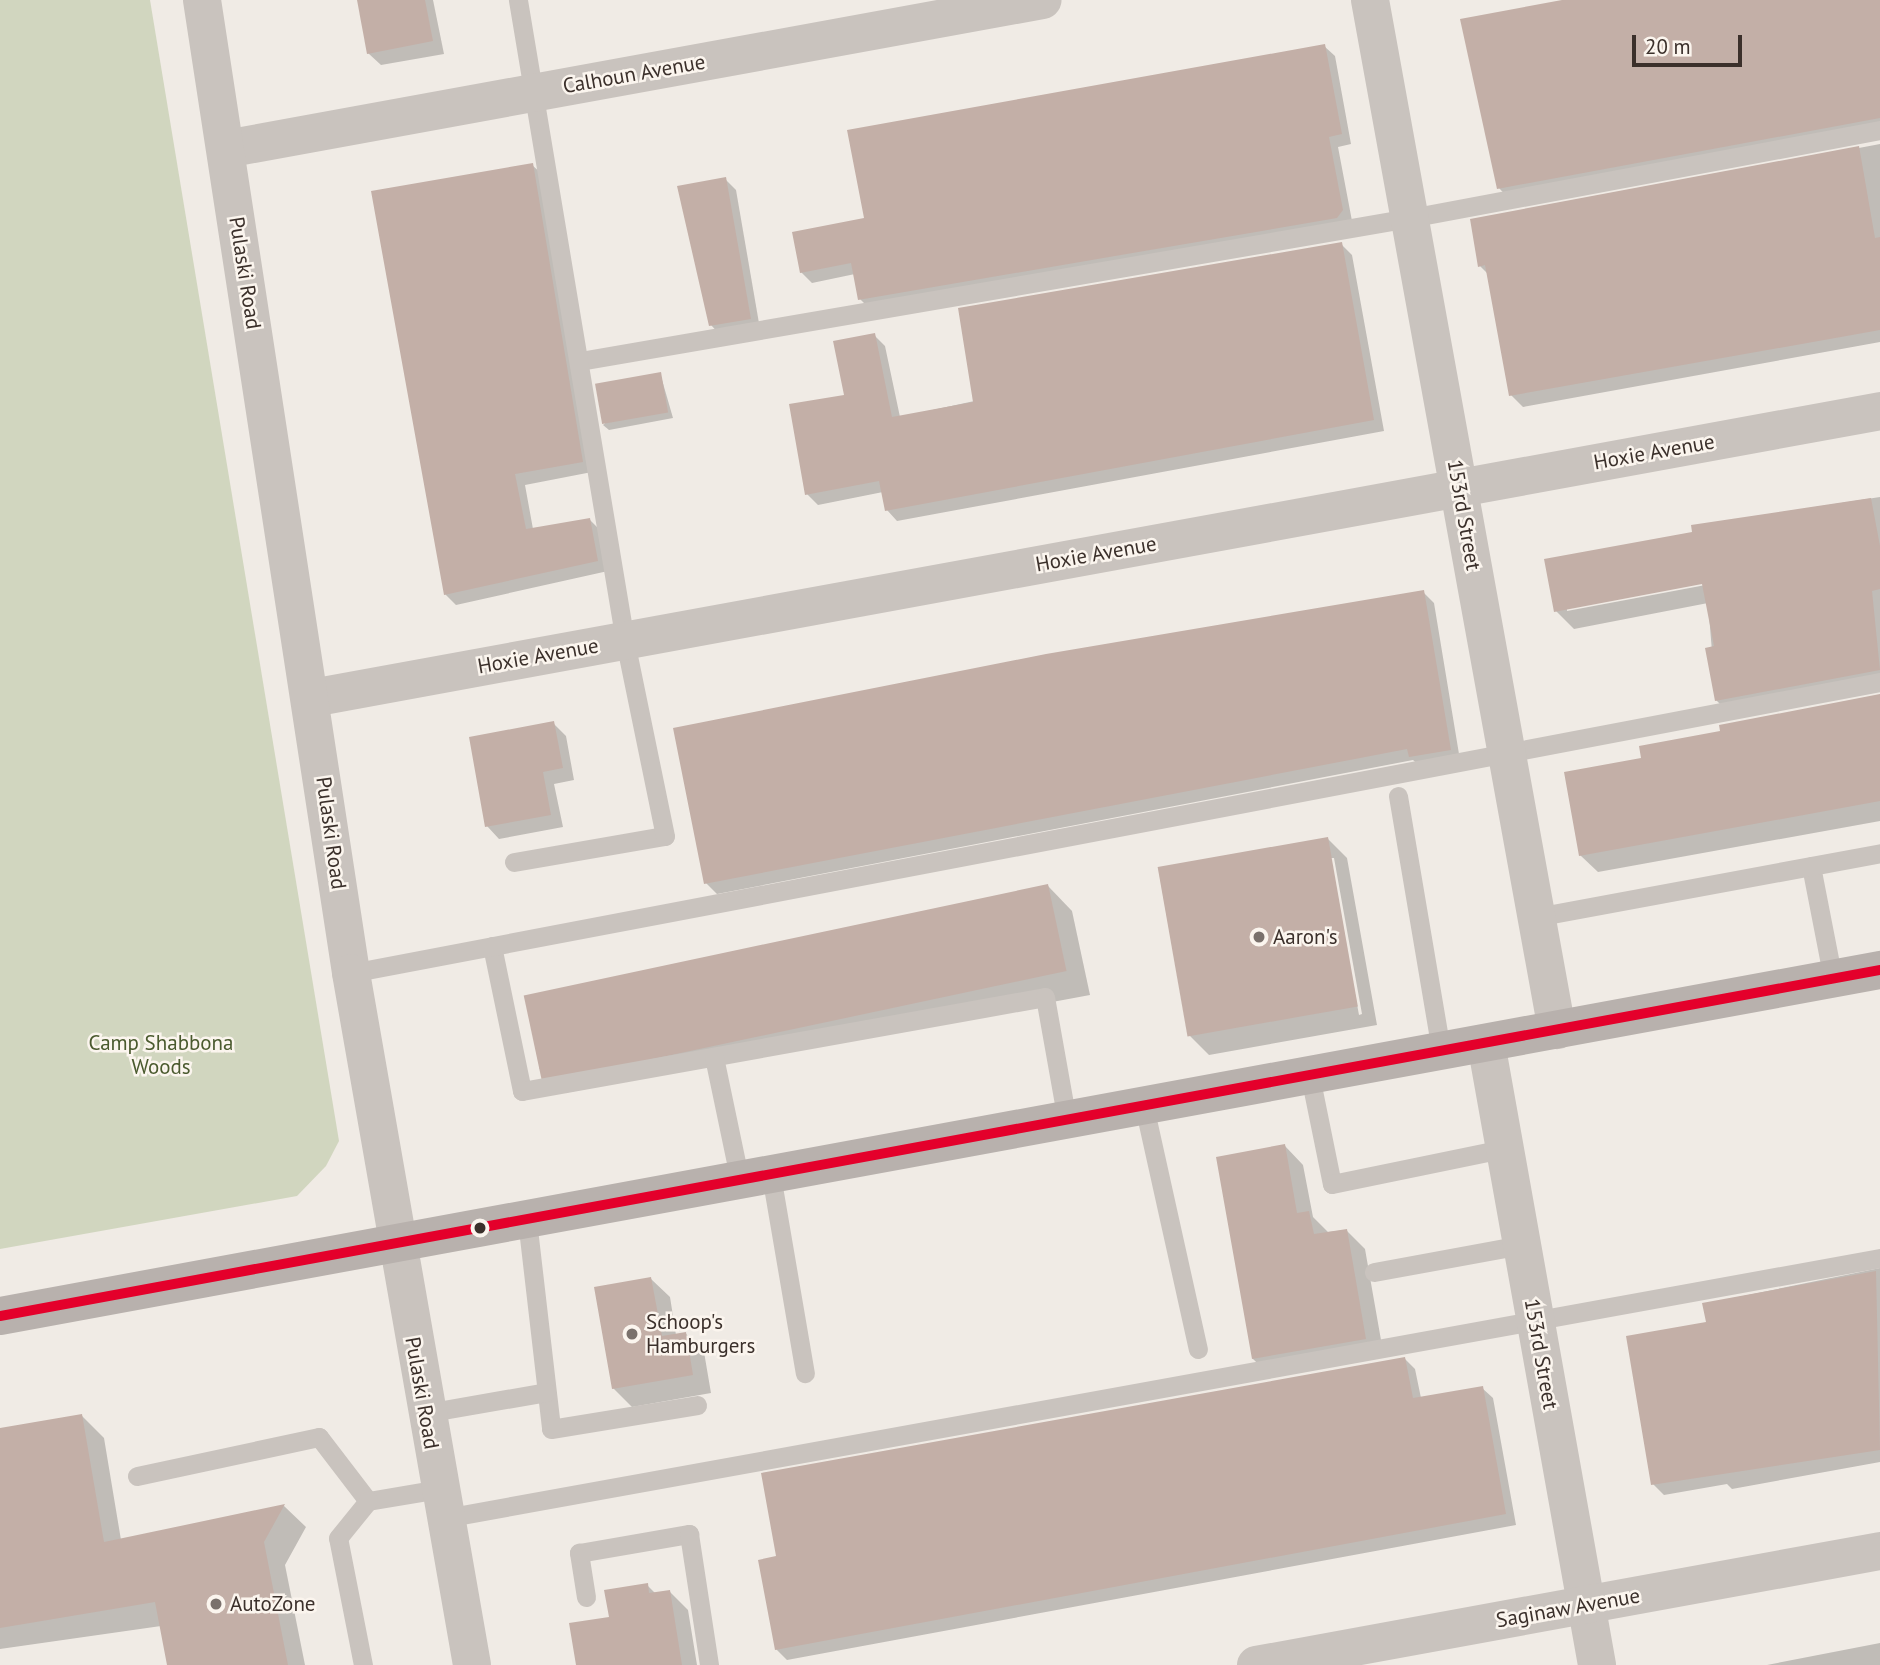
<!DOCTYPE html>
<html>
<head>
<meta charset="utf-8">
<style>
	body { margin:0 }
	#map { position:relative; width:1880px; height:1665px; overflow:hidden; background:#f0ebe5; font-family:"PT Sans",sans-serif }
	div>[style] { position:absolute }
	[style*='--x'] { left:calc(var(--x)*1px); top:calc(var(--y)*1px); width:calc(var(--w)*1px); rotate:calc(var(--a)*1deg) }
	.green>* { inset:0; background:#d1d6bf }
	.shadow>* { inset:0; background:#0003 }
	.building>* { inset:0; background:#c3afa7; transform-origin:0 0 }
	.service>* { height:19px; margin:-9.5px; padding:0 9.5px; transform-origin:9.5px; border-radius:9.5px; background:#c9c3be }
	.minor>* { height:38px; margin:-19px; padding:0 19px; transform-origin:19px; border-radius:19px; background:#c9c3be }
	.tertiary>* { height:38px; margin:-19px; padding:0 19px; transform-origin:19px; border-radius:19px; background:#c9c3be }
	.primary>* { height:38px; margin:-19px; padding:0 19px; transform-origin:19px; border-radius:19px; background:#b8b1ad }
	.bus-1>* { height:10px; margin:-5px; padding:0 5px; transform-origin:5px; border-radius:5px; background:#e4002b }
	.dots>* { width:19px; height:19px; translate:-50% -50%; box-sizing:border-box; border:4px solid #fbf5ee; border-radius:50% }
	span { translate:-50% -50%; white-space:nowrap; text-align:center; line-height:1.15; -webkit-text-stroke:5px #fbf5ee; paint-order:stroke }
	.street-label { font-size:21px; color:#3b302b }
	.poi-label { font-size:21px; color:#3b302b }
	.left { translate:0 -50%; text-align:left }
	.park-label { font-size:21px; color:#4a5a2e }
	.scale { position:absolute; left:1632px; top:35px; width:110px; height:32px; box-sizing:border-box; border:4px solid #3b302b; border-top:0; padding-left:9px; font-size:21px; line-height:24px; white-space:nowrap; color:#3b302b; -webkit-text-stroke:5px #fbf5ee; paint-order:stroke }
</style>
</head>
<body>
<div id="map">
	<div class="green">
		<div style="clip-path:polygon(0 0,150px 0,339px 1141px,326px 1166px,297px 1196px,0 1249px)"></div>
	</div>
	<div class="shadow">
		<div style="clip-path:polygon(358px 0,433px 0,444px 54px,381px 65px,368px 53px)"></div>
		<div style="clip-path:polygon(1575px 0,1880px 0,1880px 131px,1511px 201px,1499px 188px)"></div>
		<div style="clip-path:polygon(1324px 46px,1335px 56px,1351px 144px,1338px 147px,1352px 221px,870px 309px,860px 299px,855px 274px,812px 283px,801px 272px,866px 220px)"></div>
		<div style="clip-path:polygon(1880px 144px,1880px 342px,1523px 407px,1511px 395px,1489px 275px,1480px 266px,1472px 221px)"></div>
		<div style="clip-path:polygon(532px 165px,543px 175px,592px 472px,525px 485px,533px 529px,590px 520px,600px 530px,608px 571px,456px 605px,445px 594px)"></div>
		<div style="clip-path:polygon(725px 179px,736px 190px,760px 329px,721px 336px,711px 325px)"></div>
		<div style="clip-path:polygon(1341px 244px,1352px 255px,1384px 431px,897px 521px,887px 510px,883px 492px,818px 505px,807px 494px,874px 335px,885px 346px,900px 417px,979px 400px)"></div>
		<div style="clip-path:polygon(660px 373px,673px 418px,609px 430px,603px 425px)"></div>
		<div style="clip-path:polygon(evenodd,1880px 497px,1880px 690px,1734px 718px,1716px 700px,1708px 603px,1574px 629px,1556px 611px,1694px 533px,1693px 526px,1880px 497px,1711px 581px,1711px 584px,1567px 611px,1567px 607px,1711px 581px)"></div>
		<div style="clip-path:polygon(1423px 592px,1434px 603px,1460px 760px,1421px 767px,1413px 760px,717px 894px,706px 883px)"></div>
		<div style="clip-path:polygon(1880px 696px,1880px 821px,1598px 872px,1580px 855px,1643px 759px,1723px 733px)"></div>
		<div style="clip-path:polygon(553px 723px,566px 736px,574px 780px,554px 784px,563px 827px,499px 839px,487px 826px)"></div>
		<div style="clip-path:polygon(evenodd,1328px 839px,1347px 858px,1377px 1025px,1209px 1055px,1190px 1036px,1328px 839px,1330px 858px,1334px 858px,1362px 1014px,1359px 1015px,1330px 858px)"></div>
		<div style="clip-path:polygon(1048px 886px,1072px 911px,1090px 995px,564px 1093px,539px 1068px)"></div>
		<div style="clip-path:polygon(1285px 1146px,1303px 1165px,1313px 1217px,1328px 1232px,1346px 1230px,1365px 1249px,1384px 1357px,1272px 1377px,1253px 1359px)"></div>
		<div style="clip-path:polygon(1880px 1268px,1880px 1462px,1732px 1489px,1727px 1484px,1664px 1495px,1653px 1484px,1708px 1323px,1704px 1304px)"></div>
		<div style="clip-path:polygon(651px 1279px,670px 1297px,676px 1335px,685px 1333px,704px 1352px,711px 1393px,632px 1407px,613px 1388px)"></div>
		<div style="clip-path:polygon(1404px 1358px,1415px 1369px,1421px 1398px,1482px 1388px,1493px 1398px,1516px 1525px,787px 1660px,776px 1649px,778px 1558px)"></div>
		<div style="clip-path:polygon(82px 1416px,104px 1438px,121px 1540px,284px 1506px,306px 1527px,285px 1565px,305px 1665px,169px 1665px,161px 1626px,0 1649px,0 1429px)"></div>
		<div style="clip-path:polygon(647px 1585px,656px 1594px,669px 1591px,688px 1610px,697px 1665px,578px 1665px,611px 1618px)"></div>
		<div style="clip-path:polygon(1880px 1643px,1880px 1665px,1767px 1665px)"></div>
	</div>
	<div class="building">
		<div style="clip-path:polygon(357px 0,425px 0,433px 41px,367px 54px)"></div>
		<div style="clip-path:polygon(1562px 0,1880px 0,1880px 118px,1497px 189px,1460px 19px)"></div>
		<div style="clip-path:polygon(1325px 44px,1342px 134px,1329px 137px,1343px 210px,1337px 218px,858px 300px,851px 263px,800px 273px,792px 232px,864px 218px,847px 130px)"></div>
		<div style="clip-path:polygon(1859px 146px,1875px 238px,1880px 237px,1880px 330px,1509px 396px,1485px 265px,1478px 267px,1470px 219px)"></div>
		<div style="clip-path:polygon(533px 163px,583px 462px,515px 474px,526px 529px,590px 518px,598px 561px,444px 595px,371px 191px)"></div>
		<div style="clip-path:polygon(726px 177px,751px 319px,709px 326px,677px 186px)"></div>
		<div style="clip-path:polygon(1342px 242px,1374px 420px,885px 511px,879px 481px,805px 495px,789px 404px,844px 395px,833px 341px,875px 333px,892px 417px,973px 402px,958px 308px)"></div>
		<div style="left:661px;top:372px;width:41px;height:67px;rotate:80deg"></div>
		<div style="clip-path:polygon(1871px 498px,1880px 546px,1880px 589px,1872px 591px,1880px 670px,1715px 701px,1705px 648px,1714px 646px,1702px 584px,1554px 612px,1544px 559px,1692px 532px,1691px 525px)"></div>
		<div style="clip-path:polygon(1424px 590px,1451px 750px,1409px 757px,1407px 749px,704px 884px,673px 728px,1046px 654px)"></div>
		<div style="clip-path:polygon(1880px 694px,1880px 801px,1579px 856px,1564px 772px,1641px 758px,1639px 746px,1720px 731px,1719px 725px)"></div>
		<div style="clip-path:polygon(554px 721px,563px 768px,543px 772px,551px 815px,485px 827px,469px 737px)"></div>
		<div style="left:1328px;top:837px;width:172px;height:173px;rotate:80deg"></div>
		<div style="left:1048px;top:884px;width:89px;height:536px;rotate:78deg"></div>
		<div style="clip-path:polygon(1285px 1144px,1297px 1213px,1309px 1211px,1314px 1234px,1347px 1229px,1366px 1339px,1252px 1359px,1216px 1157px)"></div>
		<div style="clip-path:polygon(1876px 1271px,1880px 1450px,1651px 1485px,1626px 1336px,1706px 1322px,1702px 1303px)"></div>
		<div style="clip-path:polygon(651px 1277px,662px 1336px,686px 1332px,693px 1375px,612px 1389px,594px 1287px)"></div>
		<div style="clip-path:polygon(1405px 1357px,1413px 1398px,1483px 1386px,1506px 1514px,775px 1650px,758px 1560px,776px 1556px,761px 1473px)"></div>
		<div style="clip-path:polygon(82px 1414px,104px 1542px,285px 1504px,264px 1542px,288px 1665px,167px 1665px,155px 1602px,0 1628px,0 1428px)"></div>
		<div style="clip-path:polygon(648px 1583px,649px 1593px,670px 1590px,682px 1665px,576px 1665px,569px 1623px,609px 1617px,604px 1590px)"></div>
	</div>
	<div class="service">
		<div style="--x:580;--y:361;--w:842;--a:-9.78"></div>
		<div style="--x:1410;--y:218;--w:478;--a:-10.6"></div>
		<div style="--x:1398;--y:796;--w:259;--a:80.4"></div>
		<div style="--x:514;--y:862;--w:153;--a:-9.8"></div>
		<div style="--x:665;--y:836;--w:199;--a:-101.6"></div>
		<div style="--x:625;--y:641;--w:650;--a:-99.48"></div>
		<div style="--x:1811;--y:866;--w:115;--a:79"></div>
		<div style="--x:1536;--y:917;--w:350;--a:-10.5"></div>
		<div style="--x:492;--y:946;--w:148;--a:78.3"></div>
		<div style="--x:522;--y:1091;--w:531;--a:-10.19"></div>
		<div style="--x:1045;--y:997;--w:126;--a:79.9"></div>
		<div style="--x:351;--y:973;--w:1556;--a:-10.78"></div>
		<div style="--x:714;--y:1057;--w:127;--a:78.2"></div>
		<div style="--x:1310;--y:1076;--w:110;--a:78.5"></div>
		<div style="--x:1332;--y:1184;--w:175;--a:-11.6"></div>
		<div style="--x:1144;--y:1106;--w:249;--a:77.5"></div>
		<div style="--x:771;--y:1175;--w:201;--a:80.3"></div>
		<div style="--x:527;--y:1220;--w:210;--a:83.4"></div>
		<div style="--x:551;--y:1429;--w:148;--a:-9.3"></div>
		<div style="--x:1374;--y:1272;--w:149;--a:-10.4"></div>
		<div style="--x:426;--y:1413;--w:122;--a:-9.9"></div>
		<div style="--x:137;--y:1476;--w:186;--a:-12.1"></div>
		<div style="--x:319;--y:1437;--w:81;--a:52.6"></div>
		<div style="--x:368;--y:1501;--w:73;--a:-9.5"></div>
		<div style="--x:445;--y:1518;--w:1458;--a:-10.27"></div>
		<div style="--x:586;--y:1597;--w:45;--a:-99"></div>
		<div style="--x:579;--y:1553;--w:112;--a:-9.8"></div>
		<div style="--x:689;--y:1534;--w:133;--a:81.3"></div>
		<div style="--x:363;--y:1665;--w:129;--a:-101.1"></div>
		<div style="--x:338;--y:1538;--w:48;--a:-51"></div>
	</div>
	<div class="minor">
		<div style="--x:1370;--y:0;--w:1047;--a:79.71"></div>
		<div style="--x:226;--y:149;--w:830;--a:-10.34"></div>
		<div style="--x:312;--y:698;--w:1594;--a:-10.37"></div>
		<div style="--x:1486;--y:1043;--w:632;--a:79.88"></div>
		<div style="--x:1256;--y:1665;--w:634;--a:-10.35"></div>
	</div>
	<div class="tertiary">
		<div style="--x:202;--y:0;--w:984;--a:81.29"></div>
		<div style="--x:351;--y:973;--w:702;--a:80.08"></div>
	</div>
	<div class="primary">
		<div style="--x:0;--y:1316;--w:1912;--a:-10.43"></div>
	</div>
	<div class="bus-1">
		<div style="--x:0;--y:1316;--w:1912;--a:-10.43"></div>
	</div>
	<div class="dots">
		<div style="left:1259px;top:937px;background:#7a716c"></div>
		<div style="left:480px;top:1228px;background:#3b302b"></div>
		<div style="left:632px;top:1334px;background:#7a716c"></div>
		<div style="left:216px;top:1604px;background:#7a716c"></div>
	</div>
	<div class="street-label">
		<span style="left:634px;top:74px;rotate:-10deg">Calhoun Avenue</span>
		<span style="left:245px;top:273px;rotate:81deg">Pulaski Road</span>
		<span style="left:1654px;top:452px;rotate:-10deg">Hoxie Avenue</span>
		<span style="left:1464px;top:515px;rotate:80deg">153rd Street</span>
		<span style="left:1096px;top:554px;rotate:-10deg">Hoxie Avenue</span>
		<span style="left:538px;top:656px;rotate:-10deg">Hoxie Avenue</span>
		<span style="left:331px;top:833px;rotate:82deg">Pulaski Road</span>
		<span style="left:1541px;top:1354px;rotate:80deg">153rd Street</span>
		<span style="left:422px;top:1393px;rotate:80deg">Pulaski Road</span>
		<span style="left:1568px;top:1608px;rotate:-10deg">Saginaw Avenue</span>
	</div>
	<div class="poi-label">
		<span class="left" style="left:1273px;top:937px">Aaron's</span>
		<span class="left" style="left:646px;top:1334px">Schoop's<br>Hamburgers</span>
		<span class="left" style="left:230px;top:1604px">AutoZone</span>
	</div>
	<div class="park-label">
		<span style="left:161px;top:1055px">Camp Shabbona<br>Woods</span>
	</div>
	<div class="scale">20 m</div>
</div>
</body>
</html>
